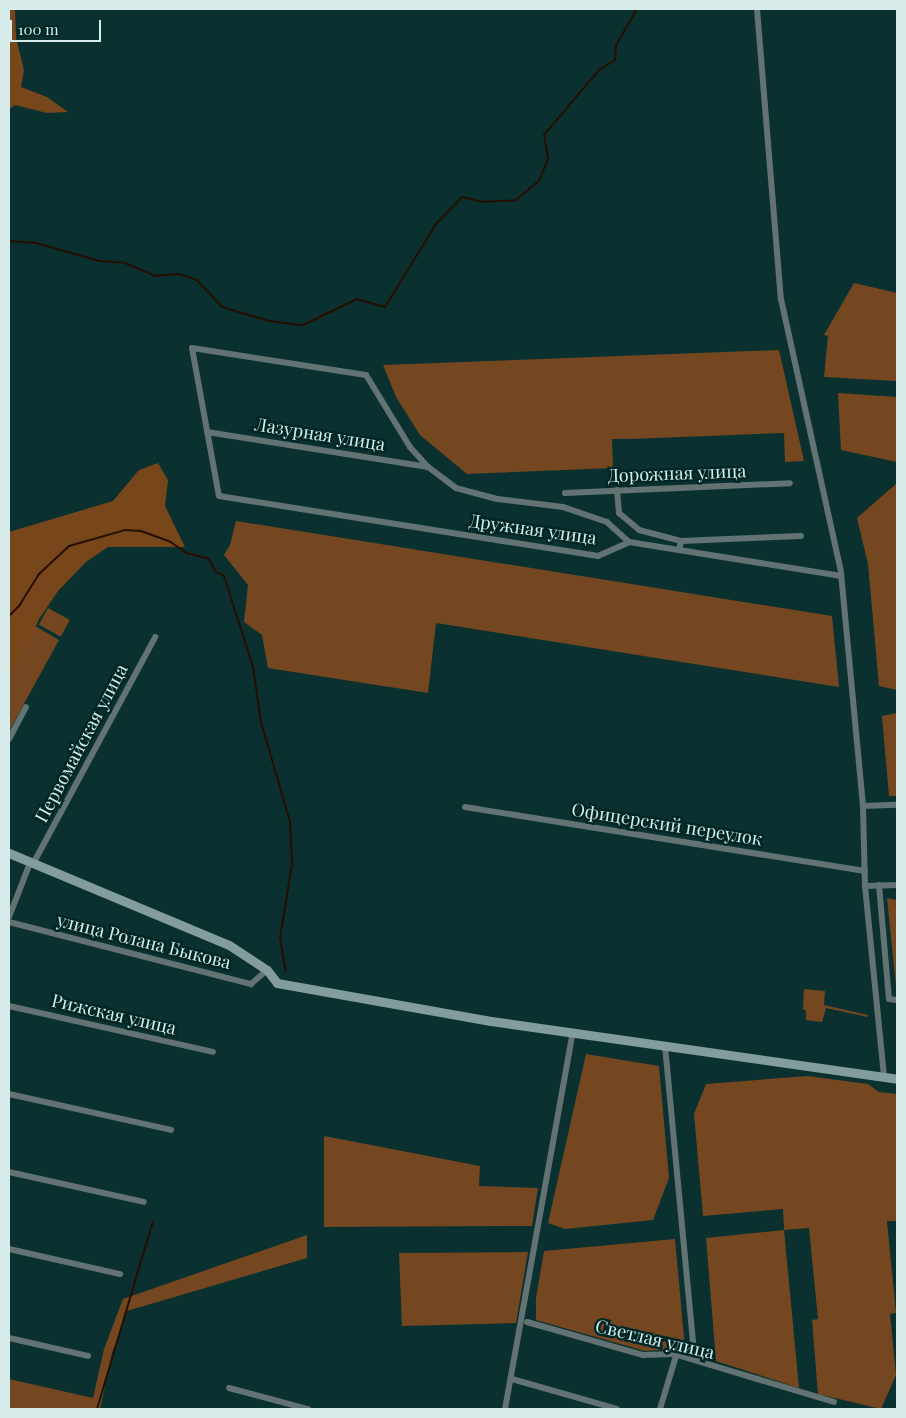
<!DOCTYPE html>
<html>
<head>
<meta charset="utf-8">
<style>
	body { margin:0 }
	#map { position:relative; width:906px; height:1418px; overflow:hidden; background:#0a3130; font-family:"Playfair Display",serif }
	div>[style] { position:absolute }
	[style*='--x'] { left:calc(var(--x)*1px); top:calc(var(--y)*1px); width:calc(var(--w)*1px); rotate:calc(var(--a)*1deg) }
	.green>* { inset:0; background:#754720; transform-origin:0 0 }
	.forest>* { inset:0; background:#77461b }
	.stream>* { height:2px; margin:-1px; padding:0 1px; transform-origin:1px; border-radius:1px; background:#260e00 }
	.street>* { height:6px; margin:-3px; padding:0 3px; transform-origin:3px; border-radius:3px; background:#637373 }
	.secondary>* { height:9px; margin:-4.5px; padding:0 4.5px; transform-origin:4.5px; border-radius:4.5px; background:#839d9c }
	span { translate:-50% -50%; white-space:nowrap; text-align:center; line-height:1.15; -webkit-text-stroke:5px #002727; paint-order:stroke }
	.street-label { font-size:18px; color:#d7ebea }
	.frame { position:absolute; inset:0; border:10px solid #d7ebea; pointer-events:none }
	.scale { position:absolute; left:10px; top:20px; width:91px; height:22px; box-sizing:border-box; border:2px solid #d7ebea; border-top:0; padding-left:6px; font-size:15px; line-height:18px; white-space:nowrap; color:#d7ebea; -webkit-text-stroke:4px #002727; paint-order:stroke }
</style>
</head>
<body>
<div id="map">
	<div class="green">
		<div style="clip-path:polygon(854px 283px,897px 293px,897px 381px,824px 377px,828px 336px,824px 335px)"></div>
		<div style="clip-path:polygon(779px 350px,804px 461px,785px 462px,784px 433px,630px 439px,612px 439px,613px 468px,467px 474px,420px 435px,396px 397px,383px 365px)"></div>
		<div style="clip-path:polygon(838px 393px,897px 397px,897px 462px,841px 450px)"></div>
		<div style="clip-path:polygon(897px 483px,897px 690px,879px 686px,868px 564px,857px 518px)"></div>
		<div style="clip-path:polygon(236px 521px,832px 616px,839px 687px,436px 623px,428px 693px,268px 668px,262px 635px,244px 622px,248px 585px,224px 555px,230px 545px)"></div>
		<div style="left:48px;top:608px;width:25px;height:19px;rotate:29deg"></div>
		<div style="clip-path:polygon(35px 626px,59px 640px,9px 731px,9px 672px)"></div>
		<div style="clip-path:polygon(897px 713px,897px 796px,889px 796px,882px 716px)"></div>
		<div style="clip-path:polygon(887px 898px,897px 900px,897px 996px)"></div>
		<div style="clip-path:polygon(804px 989px,825px 991px,824px 1005px,868px 1015px,868px 1017px,826px 1008px,822px 1022px,806px 1020px,806px 1011px,803px 1009px)"></div>
		<div style="clip-path:polygon(586px 1054px,659px 1066px,669px 1178px,653px 1220px,565px 1229px,548px 1223px)"></div>
		<div style="clip-path:polygon(807px 1076px,868px 1084px,879px 1092px,897px 1094px,897px 1221px,887px 1221px,896px 1313px,890px 1314px,896px 1375px,881px 1409px,818px 1394px,812px 1320px,818px 1319px,809px 1228px,784px 1230px,799px 1388px,716px 1361px,706px 1238px,784px 1230px,783px 1209px,703px 1216px,694px 1114px,706px 1084px)"></div>
		<div style="clip-path:polygon(324px 1136px,480px 1166px,479px 1186px,538px 1188px,532px 1226px,324px 1227px)"></div>
		<div style="clip-path:polygon(307px 1235px,307px 1258px,127px 1311px,112px 1353px,100px 1409px,9px 1409px,9px 1379px,93px 1398px,104px 1349px,123px 1299px)"></div>
		<div style="clip-path:polygon(675px 1239px,685px 1348px,645px 1351px,536px 1320px,536px 1298px,544px 1251px)"></div>
		<div style="clip-path:polygon(528px 1252px,516px 1323px,402px 1326px,399px 1253px)"></div>
	</div>
	<div class="forest">
		<div style="clip-path:polygon(9px 9px,15px 9px,16px 38px,24px 70px,21px 87px,47px 97px,68px 112px,47px 113px,15px 105px,9px 109px)"></div>
		<div style="clip-path:polygon(158px 463px,168px 480px,165px 506px,185px 547px,108px 547px,86px 562px,58px 591px,39px 619px,25px 652px,9px 673px,9px 532px,113px 501px,139px 470px)"></div>
	</div>
	<div class="stream">
		<div style="--x:9;--y:241;--w:27;--a:4"></div>
		<div style="--x:36;--y:243;--w:66;--a:15.9"></div>
		<div style="--x:99;--y:261;--w:26;--a:4"></div>
		<div style="--x:125;--y:263;--w:33;--a:23"></div>
		<div style="--x:155;--y:276;--w:24;--a:-5"></div>
		<div style="--x:179;--y:274;--w:19;--a:18"></div>
		<div style="--x:197;--y:280;--w:37;--a:47"></div>
		<div style="--x:222;--y:307;--w:49;--a:16.6"></div>
		<div style="--x:269;--y:321;--w:34;--a:7"></div>
		<div style="--x:303;--y:325;--w:60;--a:-25.7"></div>
		<div style="--x:357;--y:299;--w:29;--a:16"></div>
		<div style="--x:385;--y:307;--w:97;--a:-58.4"></div>
		<div style="--x:436;--y:224;--w:37;--a:-46"></div>
		<div style="--x:462;--y:197;--w:22;--a:13"></div>
		<div style="--x:483;--y:202;--w:33;--a:-3"></div>
		<div style="--x:516;--y:200;--w:30;--a:-40"></div>
		<div style="--x:539;--y:181;--w:24;--a:-68"></div>
		<div style="--x:548;--y:159;--w:24;--a:-99"></div>
		<div style="--x:544;--y:135;--w:85;--a:-49.8"></div>
		<div style="--x:599;--y:70;--w:19;--a:-32"></div>
		<div style="--x:615;--y:60;--w:15;--a:-86"></div>
		<div style="--x:616;--y:45;--w:42;--a:-59.7"></div>
		<div style="--x:9;--y:616;--w:14;--a:-45"></div>
		<div style="--x:19;--y:606;--w:38;--a:-58"></div>
		<div style="--x:39;--y:574;--w:41;--a:-43"></div>
		<div style="--x:69;--y:546;--w:58;--a:-15.9"></div>
		<div style="--x:125;--y:530;--w:16;--a:4"></div>
		<div style="--x:141;--y:531;--w:30;--a:20"></div>
		<div style="--x:169;--y:541;--w:22;--a:34"></div>
		<div style="--x:187;--y:553;--w:23;--a:15"></div>
		<div style="--x:209;--y:559;--w:13;--a:63"></div>
		<div style="--x:215;--y:571;--w:10;--a:29"></div>
		<div style="--x:224;--y:576;--w:96;--a:72.3"></div>
		<div style="--x:253;--y:667;--w:56;--a:81.7"></div>
		<div style="--x:261;--y:722;--w:104;--a:73.8"></div>
		<div style="--x:290;--y:822;--w:42;--a:87.3"></div>
		<div style="--x:292;--y:864;--w:75;--a:99.2"></div>
		<div style="--x:280;--y:938;--w:34;--a:80"></div>
		<div style="--x:97;--y:1409;--w:196;--a:-73.4"></div>
	</div>
	<div class="street">
		<div style="--x:757;--y:9;--w:291;--a:85.3"></div>
		<div style="--x:781;--y:299;--w:280;--a:77.6"></div>
		<div style="--x:841;--y:573;--w:234;--a:84.6"></div>
		<div style="--x:863;--y:806;--w:80;--a:88.6"></div>
		<div style="--x:865;--y:886;--w:192;--a:84.3"></div>
		<div style="--x:207;--y:432;--w:224;--a:9"></div>
		<div style="--x:617;--y:490;--w:23;--a:85"></div>
		<div style="--x:619;--y:513;--w:26;--a:40"></div>
		<div style="--x:639;--y:530;--w:43;--a:14.7"></div>
		<div style="--x:565;--y:493;--w:225;--a:-2.5"></div>
		<div style="--x:629;--y:542;--w:30;--a:-138"></div>
		<div style="--x:607;--y:522;--w:46;--a:-161.2"></div>
		<div style="--x:563;--y:507;--w:66;--a:-173.1"></div>
		<div style="--x:497;--y:499;--w:42;--a:-165"></div>
		<div style="--x:456;--y:488;--w:35;--a:-143"></div>
		<div style="--x:428;--y:467;--w:27;--a:-132"></div>
		<div style="--x:410;--y:447;--w:84;--a:-121.4"></div>
		<div style="--x:366;--y:375;--w:176;--a:-171.2"></div>
		<div style="--x:192;--y:348;--w:150;--a:79.7"></div>
		<div style="--x:219;--y:496;--w:384;--a:9"></div>
		<div style="--x:598;--y:556;--w:34;--a:-24"></div>
		<div style="--x:629;--y:542;--w:215;--a:9.1"></div>
		<div style="--x:679;--y:550;--w:9;--a:-77"></div>
		<div style="--x:681;--y:541;--w:120;--a:-2.4"></div>
		<div style="--x:9;--y:739;--w:36;--a:-62"></div>
		<div style="--x:863;--y:806;--w:34;--a:-2"></div>
		<div style="--x:465;--y:807;--w:405;--a:9.1"></div>
		<div style="--x:33;--y:864;--w:258;--a:-61.7"></div>
		<div style="--x:879;--y:885;--w:114;--a:85"></div>
		<div style="--x:889;--y:999;--w:8;--a:7"></div>
		<div style="--x:865;--y:886;--w:32;--a:-2"></div>
		<div style="--x:9;--y:917;--w:58;--a:-68.7"></div>
		<div style="--x:9;--y:922;--w:250;--a:14.4"></div>
		<div style="--x:251;--y:984;--w:21;--a:-41"></div>
		<div style="--x:9;--y:1006;--w:209;--a:12.7"></div>
		<div style="--x:9;--y:1094;--w:166;--a:12.5"></div>
		<div style="--x:9;--y:1172;--w:138;--a:12.5"></div>
		<div style="--x:9;--y:1249;--w:114;--a:12.7"></div>
		<div style="--x:527;--y:1322;--w:121;--a:15.9"></div>
		<div style="--x:643;--y:1355;--w:31;--a:-2"></div>
		<div style="--x:674;--y:1354;--w:167;--a:16.7"></div>
		<div style="--x:9;--y:1338;--w:81;--a:12.8"></div>
		<div style="--x:512;--y:1379;--w:109;--a:15.9"></div>
		<div style="--x:229;--y:1388;--w:82;--a:14.9"></div>
		<div style="--x:505;--y:1409;--w:383;--a:-79.8"></div>
		<div style="--x:660;--y:1409;--w:55;--a:-73.2"></div>
		<div style="--x:676;--y:1356;--w:22;--a:-39"></div>
		<div style="--x:693;--y:1342;--w:298;--a:-95.4"></div>
	</div>
	<div class="secondary">
		<div style="--x:9;--y:853;--w:238;--a:22.7"></div>
		<div style="--x:229;--y:945;--w:45;--a:33.3"></div>
		<div style="--x:267;--y:970;--w:16;--a:52"></div>
		<div style="--x:277;--y:983;--w:217;--a:10.1"></div>
		<div style="--x:491;--y:1021;--w:410;--a:8.1"></div>
	</div>
	<div class="street-label">
		<span style="left:320px;top:434px;rotate:9deg">Лазурная улица</span>
		<span style="left:677px;top:473px;rotate:-2deg">Дорожная улица</span>
		<span style="left:533px;top:529px;rotate:8deg">Дружная улица</span>
		<span style="left:81px;top:743px;rotate:-62deg">Первомайская улица</span>
		<span style="left:667px;top:824px;rotate:9deg">Офицерский переулок</span>
		<span style="left:144px;top:941px;rotate:14deg">улица Ролана Быкова</span>
		<span style="left:114px;top:1014px;rotate:13deg">Рижская улица</span>
		<span style="left:655px;top:1339px;rotate:13deg">Светлая улица</span>
	</div>
	<div class="frame"></div>
	<div class="scale">100 m</div>
</div>
</body>
</html>
